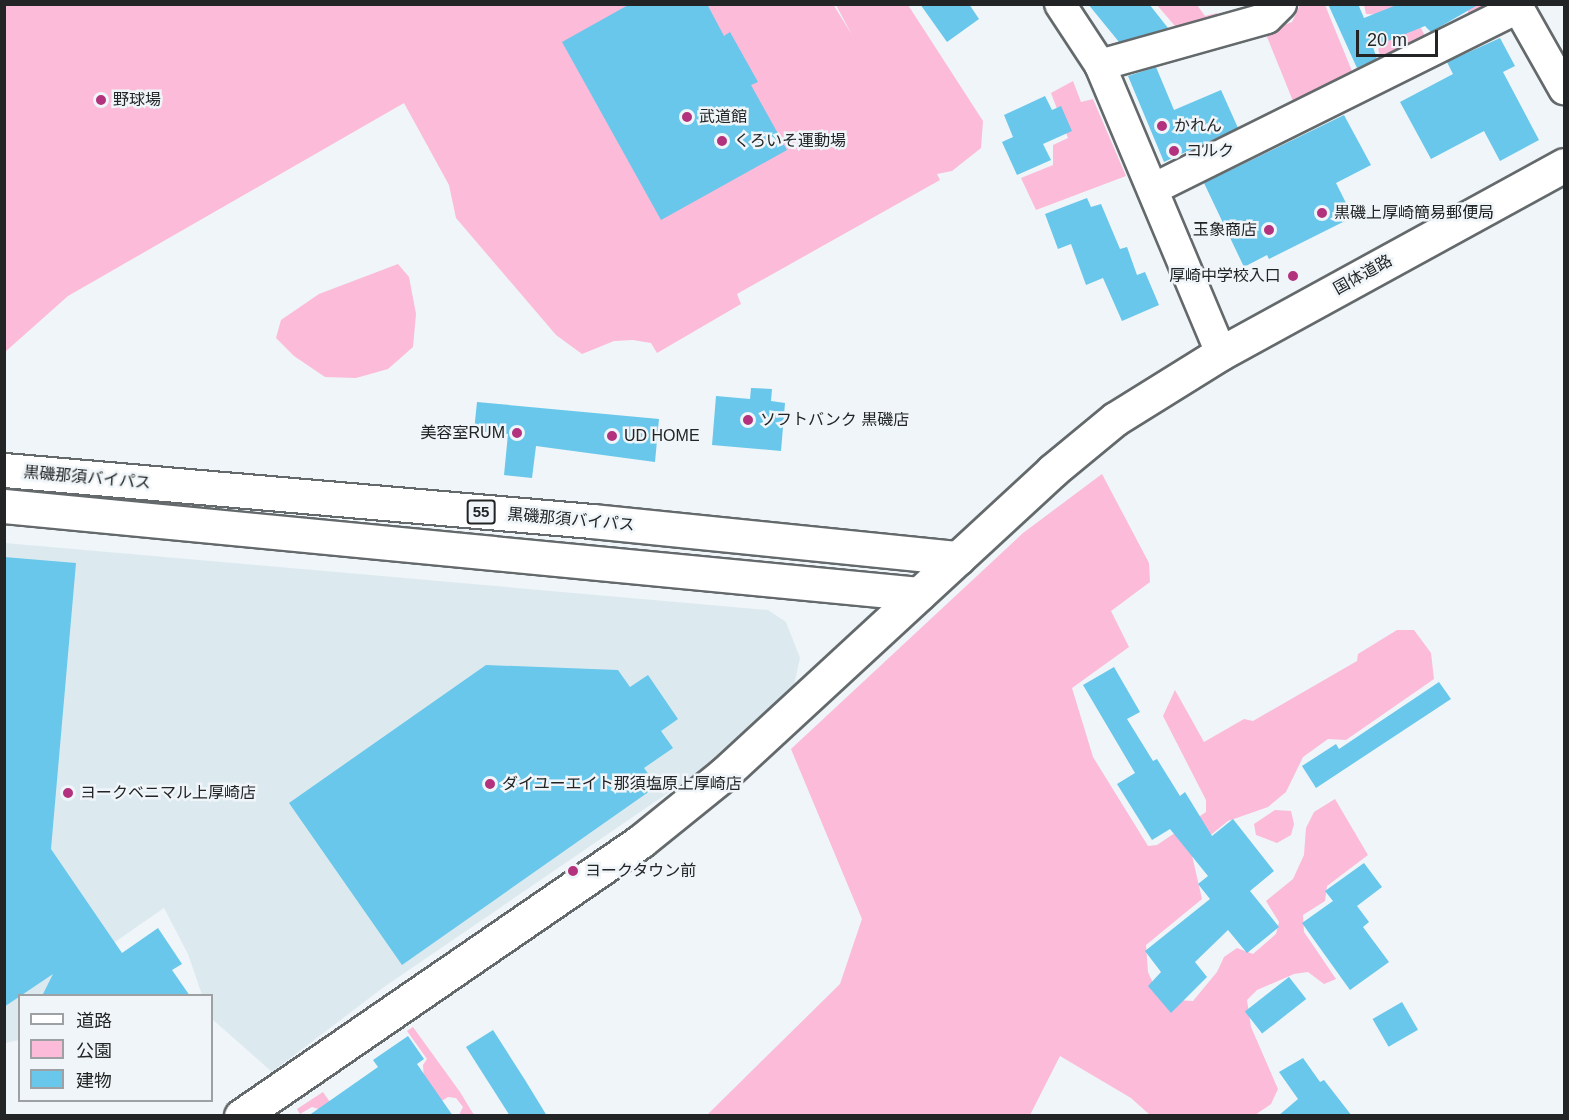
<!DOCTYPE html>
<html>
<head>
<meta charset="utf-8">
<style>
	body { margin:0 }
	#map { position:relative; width:1569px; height:1120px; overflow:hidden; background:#eff5f8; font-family:Helvetica,"Noto Sans JP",sans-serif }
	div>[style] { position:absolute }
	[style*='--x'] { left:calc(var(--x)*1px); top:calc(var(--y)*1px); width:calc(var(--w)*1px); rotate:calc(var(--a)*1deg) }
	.built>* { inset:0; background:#dceaf0 }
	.green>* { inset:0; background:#fbbbd9 }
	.building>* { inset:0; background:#68c7ea; transform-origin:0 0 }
	.roads { filter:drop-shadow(2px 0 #64696b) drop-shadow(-2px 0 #64696b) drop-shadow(0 2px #64696b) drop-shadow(0 -2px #64696b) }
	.street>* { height:30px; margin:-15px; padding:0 15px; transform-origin:15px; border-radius:15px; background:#fff }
	.secondary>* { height:33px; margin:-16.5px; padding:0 16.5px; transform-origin:16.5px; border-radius:16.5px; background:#fff }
	.primary>* { height:33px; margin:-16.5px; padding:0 16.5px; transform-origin:16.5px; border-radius:16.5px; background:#fff }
	.dots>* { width:16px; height:16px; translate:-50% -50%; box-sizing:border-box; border:3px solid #eff5f8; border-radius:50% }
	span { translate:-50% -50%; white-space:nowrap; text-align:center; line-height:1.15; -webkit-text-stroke:5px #eff5f8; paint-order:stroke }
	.shield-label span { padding:2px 4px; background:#eff5f8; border:2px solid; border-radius:4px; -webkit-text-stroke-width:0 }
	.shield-label { font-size:15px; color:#222425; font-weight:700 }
	.poi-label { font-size:16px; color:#222425 }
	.left { translate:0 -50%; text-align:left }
	.right { translate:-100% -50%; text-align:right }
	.street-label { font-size:16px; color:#222425 }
	.frame { position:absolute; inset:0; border:6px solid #222425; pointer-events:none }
	.legend { position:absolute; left:18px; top:994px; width:195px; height:108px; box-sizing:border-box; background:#eff5f8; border:2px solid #9da1a4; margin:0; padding:8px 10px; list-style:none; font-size:18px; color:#222425 }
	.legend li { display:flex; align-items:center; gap:12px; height:30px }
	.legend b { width:30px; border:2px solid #9da1a4 }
	.scale { position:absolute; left:1356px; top:30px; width:82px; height:27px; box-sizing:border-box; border:3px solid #222425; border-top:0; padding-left:8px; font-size:18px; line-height:21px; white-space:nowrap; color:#222425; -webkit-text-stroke:4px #eff5f8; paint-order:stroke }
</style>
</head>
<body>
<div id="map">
	<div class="built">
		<div style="clip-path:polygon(5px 543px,768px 610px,786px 622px,800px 658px,794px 685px,722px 756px,384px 987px,272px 1072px,212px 1019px,212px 996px,202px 995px,188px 954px,164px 908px,60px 980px,54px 995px,20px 996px,19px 1040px,5px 1043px)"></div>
	</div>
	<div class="green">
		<div style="clip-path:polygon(833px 4px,852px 35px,836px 5px,908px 5px,983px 121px,981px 148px,952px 171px,937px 174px,940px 180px,737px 294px,741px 304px,657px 353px,651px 343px,633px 340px,614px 341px,582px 354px,556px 335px,456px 218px,449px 185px,404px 103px,68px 296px,5px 352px,5px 5px)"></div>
		<div style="clip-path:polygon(1157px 5px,1197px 5px,1205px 16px,1217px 13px,1221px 20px,1181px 33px)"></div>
		<div style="clip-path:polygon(1300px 5px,1325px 5px,1354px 76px,1295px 106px,1265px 32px,1292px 22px)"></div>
		<div style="clip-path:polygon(1364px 5px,1409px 5px,1425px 36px,1468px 16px,1468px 5px,1501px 5px,1356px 74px,1353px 70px,1381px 58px,1378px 49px,1393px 36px,1385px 15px,1366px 14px)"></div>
		<div style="clip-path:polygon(1073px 81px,1081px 102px,1093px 99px,1126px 176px,1036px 210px,1021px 178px,1053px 165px,1053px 145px,1068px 138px,1051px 93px)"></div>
		<div style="clip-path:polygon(398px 264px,409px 277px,416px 314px,413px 347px,388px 369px,356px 378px,325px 377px,294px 356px,276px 338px,281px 320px,319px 294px)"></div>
		<div style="clip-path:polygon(1102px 474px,1149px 563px,1150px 582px,1111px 611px,1129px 647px,1072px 688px,1093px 757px,1148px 846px,1157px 845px,1206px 812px,1206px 800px,1163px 716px,1175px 690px,1204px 742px,1244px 719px,1253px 721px,1357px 661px,1358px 654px,1397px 630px,1414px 630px,1431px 653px,1434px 679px,1346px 740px,1328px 739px,1303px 757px,1286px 792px,1268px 807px,1228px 821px,1191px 851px,1202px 899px,1146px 945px,1148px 972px,1160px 999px,1193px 1001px,1217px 972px,1224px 957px,1237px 948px,1253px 954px,1276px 934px,1279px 922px,1266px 901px,1293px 879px,1304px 855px,1306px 828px,1314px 812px,1335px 799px,1368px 855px,1327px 886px,1325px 901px,1303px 915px,1304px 932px,1336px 979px,1324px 984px,1308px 972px,1294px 974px,1257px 990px,1247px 1000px,1251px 1027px,1278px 1089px,1271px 1104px,1255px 1115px,1150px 1115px,1131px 1098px,1060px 1056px,1030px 1115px,706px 1116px,840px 984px,862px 919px,791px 749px,1023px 533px)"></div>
		<div style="clip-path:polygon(1275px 810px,1291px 811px,1294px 824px,1291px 835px,1277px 843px,1256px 835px,1254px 824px)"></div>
		<div style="clip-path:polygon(413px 1027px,460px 1092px,474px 1115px,459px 1115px,463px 1107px,456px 1098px,448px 1097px,437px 1104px,424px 1081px,423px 1065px,427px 1059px,407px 1031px)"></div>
		<div style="clip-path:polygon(323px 1092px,339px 1115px,312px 1107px,300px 1114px,297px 1109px)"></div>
	</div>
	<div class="building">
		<div style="clip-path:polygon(630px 4px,707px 4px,724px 36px,730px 32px,758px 82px,751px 85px,787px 150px,661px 220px,562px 42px)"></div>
		<div style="clip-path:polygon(920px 4px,969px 4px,979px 19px,947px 42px)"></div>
		<div style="clip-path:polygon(1088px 4px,1149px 4px,1168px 28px,1119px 42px)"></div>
		<div style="clip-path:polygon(1328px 4px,1358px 4px,1364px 18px,1399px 4px,1476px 6px,1431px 32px,1425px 26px,1373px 47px,1377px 59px,1357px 68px)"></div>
		<div style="clip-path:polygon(1500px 38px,1515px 66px,1503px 72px,1539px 140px,1500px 161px,1484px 131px,1431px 159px,1400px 102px,1453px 74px,1447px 62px)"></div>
		<div style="clip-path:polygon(1156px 67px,1174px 110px,1221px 90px,1238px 128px,1164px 162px,1128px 76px)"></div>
		<div style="clip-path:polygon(1045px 96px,1052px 110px,1061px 106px,1072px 131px,1043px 144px,1051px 160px,1017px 175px,1002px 142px,1013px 137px,1004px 115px)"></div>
		<div style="clip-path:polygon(1344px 115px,1371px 165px,1336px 183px,1353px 217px,1269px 259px,1267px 255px,1244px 267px,1204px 183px)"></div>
		<div style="clip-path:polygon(1087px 198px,1091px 207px,1101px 204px,1120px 249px,1127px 247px,1137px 275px,1145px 272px,1159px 305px,1122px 321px,1103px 278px,1086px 285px,1071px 244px,1058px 249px,1045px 214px)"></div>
		<div style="clip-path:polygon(751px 388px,772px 389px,771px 401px,785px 403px,781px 451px,712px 445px,716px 396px,750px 399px)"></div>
		<div style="clip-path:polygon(477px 402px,659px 419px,655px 462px,536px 446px,532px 478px,504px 475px,508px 434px,474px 431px)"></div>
		<div style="clip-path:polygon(4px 557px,76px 563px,51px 849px,122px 953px,158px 928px,182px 964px,172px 970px,190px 996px,42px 996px,53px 974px,4px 1007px)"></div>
		<div style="clip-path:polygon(486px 665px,618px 670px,630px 687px,648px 675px,678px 719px,661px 731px,673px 748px,644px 768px,657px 786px,402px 965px,289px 803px)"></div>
		<div style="clip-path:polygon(1114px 667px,1140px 712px,1127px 719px,1153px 761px,1157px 759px,1180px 796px,1185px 792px,1212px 836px,1233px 819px,1274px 871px,1250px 891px,1279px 927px,1247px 953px,1228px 930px,1195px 962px,1207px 977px,1171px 1013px,1148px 986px,1161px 972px,1145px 951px,1210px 899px,1198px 884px,1208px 876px,1170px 829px,1152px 840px,1117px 784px,1135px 773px,1083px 685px)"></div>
		<div style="clip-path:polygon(1439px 682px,1451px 699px,1316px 788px,1302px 766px,1336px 744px,1339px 749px)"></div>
		<div style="clip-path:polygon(1364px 863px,1382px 887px,1357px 906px,1369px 922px,1363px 927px,1389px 962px,1350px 990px,1302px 923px,1333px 901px,1325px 891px)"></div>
		<div style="left:1289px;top:977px;width:28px;height:56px;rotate:52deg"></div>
		<div style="left:1402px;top:1002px;width:32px;height:34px;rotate:60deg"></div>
		<div style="clip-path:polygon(493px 1030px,525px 1080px,547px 1116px,510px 1116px,466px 1047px)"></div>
		<div style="clip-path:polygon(408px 1036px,424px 1059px,417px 1064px,453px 1116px,308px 1116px,378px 1067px,373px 1060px)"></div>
		<div style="clip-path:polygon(1303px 1058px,1320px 1082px,1324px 1080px,1352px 1116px,1278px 1116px,1298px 1099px,1279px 1072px)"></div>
	</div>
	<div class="roads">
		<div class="street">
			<div style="--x:1060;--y:4;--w:73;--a:56.7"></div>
			<div style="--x:1100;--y:65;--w:312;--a:67.2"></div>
			<div style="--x:1516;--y:4;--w:98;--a:60.5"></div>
			<div style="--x:1100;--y:65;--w:173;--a:-15.7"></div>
			<div style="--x:1267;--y:18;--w:20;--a:-45"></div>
			<div style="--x:1153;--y:189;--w:407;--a:-26.4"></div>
		</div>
		<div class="secondary">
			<div style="--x:241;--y:1116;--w:485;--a:-34.5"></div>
			<div style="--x:641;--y:841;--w:107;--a:-38.9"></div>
			<div style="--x:724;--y:774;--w:447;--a:-42.7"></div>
			<div style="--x:1052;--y:471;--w:82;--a:-39.5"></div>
			<div style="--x:1115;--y:419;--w:125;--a:-31.9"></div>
			<div style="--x:1221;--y:353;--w:391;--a:-28.7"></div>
		</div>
		<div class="primary">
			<div style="--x:4;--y:470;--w:590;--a:4.96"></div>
			<div style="--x:592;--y:521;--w:368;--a:5.8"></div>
			<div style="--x:4;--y:506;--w:919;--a:5.49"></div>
		</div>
	</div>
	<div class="dots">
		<div style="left:101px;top:100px;background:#b3327e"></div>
		<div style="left:687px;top:117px;background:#b3327e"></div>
		<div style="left:1162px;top:126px;background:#b3327e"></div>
		<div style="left:722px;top:141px;background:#b3327e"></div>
		<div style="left:1174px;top:151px;background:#b3327e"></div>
		<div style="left:1322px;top:213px;background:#b3327e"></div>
		<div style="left:1269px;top:230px;background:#b3327e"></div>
		<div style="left:1293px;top:276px;background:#b3327e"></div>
		<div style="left:748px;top:420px;background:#b3327e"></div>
		<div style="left:517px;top:433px;background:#b3327e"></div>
		<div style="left:612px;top:436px;background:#b3327e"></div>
		<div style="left:490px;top:784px;background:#b3327e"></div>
		<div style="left:68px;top:793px;background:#b3327e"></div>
		<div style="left:573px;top:871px;background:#b3327e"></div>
	</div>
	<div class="shield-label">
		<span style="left:481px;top:512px">55</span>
	</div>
	<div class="poi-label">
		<span class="left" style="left:113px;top:100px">野球場</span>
		<span class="left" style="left:699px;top:117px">武道館</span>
		<span class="left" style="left:1174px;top:126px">かれん</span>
		<span class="left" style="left:734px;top:141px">くろいそ運動場</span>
		<span class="left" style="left:1186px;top:151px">コルク</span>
		<span class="left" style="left:1334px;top:213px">黒磯上厚崎簡易郵便局</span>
		<span class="right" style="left:1257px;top:230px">玉象商店</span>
		<span class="right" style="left:1281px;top:276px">厚崎中学校入口</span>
		<span class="left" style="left:760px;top:420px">ソフトバンク 黒磯店</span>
		<span class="right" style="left:505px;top:433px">美容室RUM</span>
		<span class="left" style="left:624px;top:436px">UD HOME</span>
		<span class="left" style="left:502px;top:784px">ダイユーエイト那須塩原上厚崎店</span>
		<span class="left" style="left:80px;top:793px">ヨークベニマル上厚崎店</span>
		<span class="left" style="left:585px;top:871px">ヨークタウン前</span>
	</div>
	<div class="street-label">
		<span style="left:1363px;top:275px;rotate:-29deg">国体道路</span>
		<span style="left:87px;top:478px;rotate:5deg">黒磯那須バイパス</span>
		<span style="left:571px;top:520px;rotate:5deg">黒磯那須バイパス</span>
	</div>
	<div class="frame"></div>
	<ul class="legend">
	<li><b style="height:8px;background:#fff"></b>道路</li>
	<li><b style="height:16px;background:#fbbbd9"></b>公園</li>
	<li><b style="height:16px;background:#68c7ea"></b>建物</li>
	</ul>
	<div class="scale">20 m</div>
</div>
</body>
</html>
